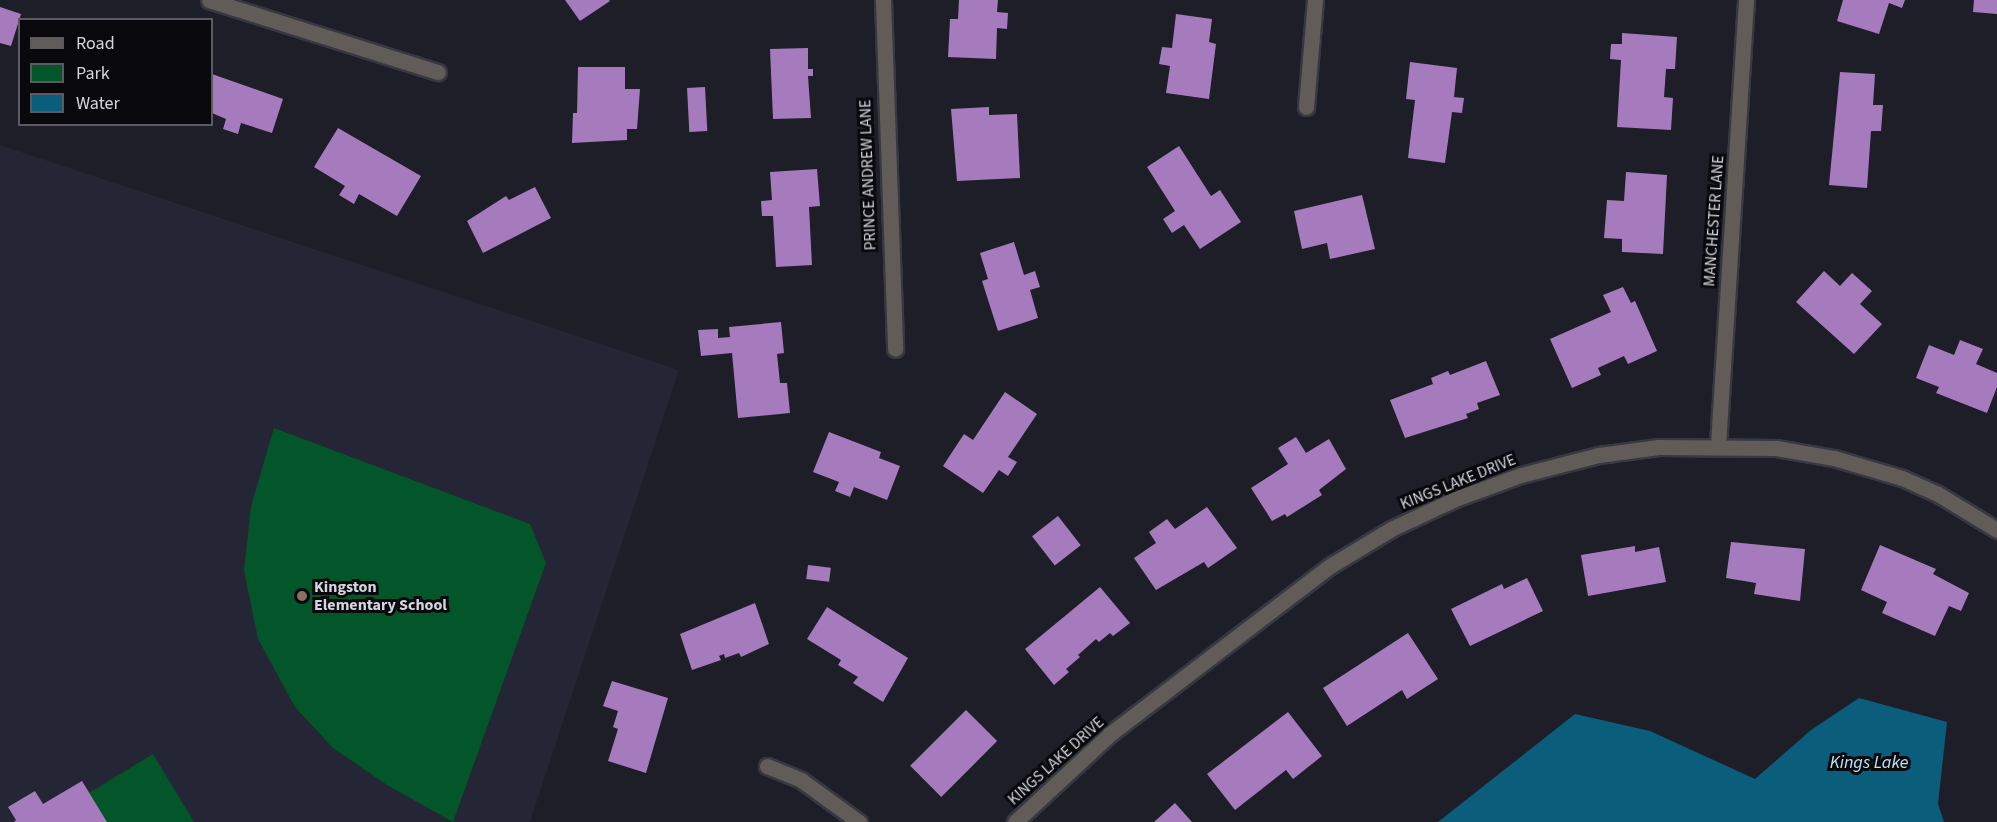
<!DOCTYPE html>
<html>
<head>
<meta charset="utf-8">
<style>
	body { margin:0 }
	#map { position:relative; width:1997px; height:822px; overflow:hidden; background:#1d1e28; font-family:"Source Sans 3",sans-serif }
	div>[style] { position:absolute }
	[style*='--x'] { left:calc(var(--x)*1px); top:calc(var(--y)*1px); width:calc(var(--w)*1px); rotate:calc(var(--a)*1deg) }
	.built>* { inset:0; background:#242535 }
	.green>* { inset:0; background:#035629 }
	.water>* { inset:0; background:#0a5e7b }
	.building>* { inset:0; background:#a67bbd; transform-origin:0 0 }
	.roads { filter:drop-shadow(2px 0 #373841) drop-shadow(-2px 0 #373841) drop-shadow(0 2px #373841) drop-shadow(0 -2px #373841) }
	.street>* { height:15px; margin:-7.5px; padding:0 7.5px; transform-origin:7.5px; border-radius:7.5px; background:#615c58 }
	.dots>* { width:16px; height:16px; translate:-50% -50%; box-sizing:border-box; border:3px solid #08080d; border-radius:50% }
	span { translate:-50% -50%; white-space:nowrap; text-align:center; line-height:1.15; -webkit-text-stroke:6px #08080d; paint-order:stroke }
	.street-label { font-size:16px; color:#d5d5dd }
	.poi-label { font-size:16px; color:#d5d5dd; font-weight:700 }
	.left { translate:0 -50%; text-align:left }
	.water-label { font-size:18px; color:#bbe7fd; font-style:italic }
	.legend { position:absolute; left:18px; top:18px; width:195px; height:108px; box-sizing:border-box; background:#08080d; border:2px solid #5a5a60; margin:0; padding:8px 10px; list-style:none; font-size:18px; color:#d5d5dd }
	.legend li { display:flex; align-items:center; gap:12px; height:30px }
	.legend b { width:30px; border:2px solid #5a5a60 }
</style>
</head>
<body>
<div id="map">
	<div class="built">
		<div style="clip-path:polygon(0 145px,679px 370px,530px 822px,0 822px)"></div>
	</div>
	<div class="green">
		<div style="clip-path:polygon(274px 428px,530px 524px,546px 563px,453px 822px,387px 785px,333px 748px,295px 707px,258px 639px,244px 570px,251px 506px)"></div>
		<div style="clip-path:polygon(153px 754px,194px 822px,107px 822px,89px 793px)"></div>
	</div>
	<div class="water">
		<div style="clip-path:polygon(1859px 698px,1947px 722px,1938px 804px,1944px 822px,1438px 822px,1575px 714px,1650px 731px,1755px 779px,1811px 730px)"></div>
	</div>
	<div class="building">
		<div style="clip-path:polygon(565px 0,609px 0,610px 1px,580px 21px)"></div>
		<div style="clip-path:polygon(959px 0,998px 0,997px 12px,1008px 13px,1007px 29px,997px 28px,996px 59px,948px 57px,950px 19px,958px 19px)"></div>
		<div style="clip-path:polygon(1843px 0,1905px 0,1902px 8px,1889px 3px,1879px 34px,1837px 21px)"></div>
		<div style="clip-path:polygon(1974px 0,1997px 0,1997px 14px,1973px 12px)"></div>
		<div style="clip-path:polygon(0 7px,21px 14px,11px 46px,0 43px)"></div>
		<div style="clip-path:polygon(1176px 14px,1212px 19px,1209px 42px,1216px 44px,1209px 99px,1166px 93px,1170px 66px,1159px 64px,1162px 47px,1172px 48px)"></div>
		<div style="clip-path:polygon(1622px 33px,1677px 37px,1675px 69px,1666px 69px,1664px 97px,1673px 98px,1671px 130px,1617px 127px,1621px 60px,1610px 59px,1611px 44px,1622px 44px)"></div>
		<div style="clip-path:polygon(808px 48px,808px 69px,813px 69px,813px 76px,808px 76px,811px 118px,773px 119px,770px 49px)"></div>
		<div style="clip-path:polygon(1410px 62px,1457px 68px,1454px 97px,1464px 98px,1462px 113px,1452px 112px,1445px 163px,1408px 158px,1415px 100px,1406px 99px)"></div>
		<div style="clip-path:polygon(578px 67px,625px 67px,625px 89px,640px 89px,637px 129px,627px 129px,627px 140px,572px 143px,573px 113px,577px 113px)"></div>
		<div style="clip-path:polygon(1840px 72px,1875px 74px,1873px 105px,1883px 105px,1881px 131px,1871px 131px,1867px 188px,1829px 185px)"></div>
		<div style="clip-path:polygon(212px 74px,283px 99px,272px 133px,241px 123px,238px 134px,223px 129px,226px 119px,212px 113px)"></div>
		<div style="left:705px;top:87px;width:44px;height:18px;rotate:87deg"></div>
		<div style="clip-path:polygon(989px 107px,989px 115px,1017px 114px,1020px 178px,957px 181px,951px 109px)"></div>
		<div style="clip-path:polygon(338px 128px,421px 176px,397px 216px,359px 194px,354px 204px,339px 195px,345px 186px,314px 167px)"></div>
		<div style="clip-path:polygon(1179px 146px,1211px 196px,1220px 190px,1241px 222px,1200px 249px,1184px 225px,1172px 233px,1163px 219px,1175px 211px,1147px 167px)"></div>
		<div style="clip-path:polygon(817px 169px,820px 206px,809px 207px,812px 265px,776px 267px,773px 216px,762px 216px,761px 201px,772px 200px,770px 172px)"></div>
		<div style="clip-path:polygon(1626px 172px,1667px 175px,1663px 254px,1622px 252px,1622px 239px,1604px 238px,1607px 200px,1624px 201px)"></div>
		<div style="clip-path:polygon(535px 187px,551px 218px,483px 253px,467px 221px,506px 196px,509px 200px)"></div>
		<div style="clip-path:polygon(1362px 195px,1375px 249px,1330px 259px,1327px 243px,1302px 249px,1294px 211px)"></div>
		<div style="clip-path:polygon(1014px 242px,1024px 275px,1035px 271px,1040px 287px,1030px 290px,1038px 318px,998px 331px,982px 281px,988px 279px,980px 253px)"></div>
		<div style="clip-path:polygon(1824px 271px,1840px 286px,1852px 273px,1872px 291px,1860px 304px,1882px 324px,1854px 354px,1796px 302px)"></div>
		<div style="clip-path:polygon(1623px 287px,1631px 303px,1635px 301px,1657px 351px,1628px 364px,1624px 356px,1598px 368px,1601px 375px,1572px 388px,1550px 339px,1611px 312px,1603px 295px)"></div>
		<div style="clip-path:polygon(781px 322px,784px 353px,777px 354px,780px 383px,787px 383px,790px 413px,738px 418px,732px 353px,701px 356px,698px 330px,718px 329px,718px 338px,730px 337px,729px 327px)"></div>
		<div style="clip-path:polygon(1960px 340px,1983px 349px,1976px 364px,1997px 373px,1997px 387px,1987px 413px,1936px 393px,1939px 387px,1916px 378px,1929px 345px,1954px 355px)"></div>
		<div style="clip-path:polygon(1486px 361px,1500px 395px,1477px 403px,1479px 409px,1466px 414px,1468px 418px,1405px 438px,1390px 400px,1433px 384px,1431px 378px,1448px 371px,1450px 375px)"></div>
		<div style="clip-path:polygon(1005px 392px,1037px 414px,1008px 457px,1017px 462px,1008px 476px,999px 470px,983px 493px,943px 466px,964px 434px,973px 440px)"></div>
		<div style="clip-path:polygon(829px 432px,881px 452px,879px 458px,900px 466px,887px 500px,854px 487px,850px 497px,835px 491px,839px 482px,813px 472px)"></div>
		<div style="clip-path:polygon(1296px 437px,1306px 453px,1329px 439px,1346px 469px,1319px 490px,1322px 495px,1287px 517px,1285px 514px,1272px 521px,1251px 488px,1288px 464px,1278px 448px)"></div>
		<div style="clip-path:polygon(1207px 507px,1237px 548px,1208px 568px,1204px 562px,1156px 590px,1134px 558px,1156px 543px,1149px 532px,1167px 519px,1175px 529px)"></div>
		<div style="left:1058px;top:516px;width:37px;height:33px;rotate:52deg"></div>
		<div style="clip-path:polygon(1731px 542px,1805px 549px,1800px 601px,1754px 594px,1756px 583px,1726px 578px)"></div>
		<div style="clip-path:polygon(1880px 545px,1936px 569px,1933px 574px,1969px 593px,1961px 611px,1949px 606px,1935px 636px,1882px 613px,1887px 602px,1861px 590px)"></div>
		<div style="clip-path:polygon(1635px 546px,1635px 552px,1659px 547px,1666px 582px,1588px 596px,1581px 555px)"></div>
		<div style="left:808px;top:565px;width:23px;height:14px;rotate:7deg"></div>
		<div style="clip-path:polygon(1527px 578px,1543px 611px,1470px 646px,1451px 609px,1502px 584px,1504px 589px)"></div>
		<div style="clip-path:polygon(1100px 587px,1130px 623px,1113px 636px,1110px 633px,1099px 642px,1096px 639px,1078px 655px,1080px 657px,1066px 669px,1069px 672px,1054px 685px,1025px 649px)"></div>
		<div style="clip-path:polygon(755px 603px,769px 644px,741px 657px,739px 653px,725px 658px,724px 654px,719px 656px,721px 660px,692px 670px,680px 634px)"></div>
		<div style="clip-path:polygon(827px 607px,908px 658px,883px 702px,853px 683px,858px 677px,838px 665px,841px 660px,807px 639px)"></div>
		<div style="clip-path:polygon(1408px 633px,1438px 679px,1407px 699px,1402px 690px,1347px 726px,1323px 688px)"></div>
		<div style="clip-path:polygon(612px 681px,668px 698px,646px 773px,608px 761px,618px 729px,613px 727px,618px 711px,603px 706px)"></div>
		<div style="left:966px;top:710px;width:44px;height:79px;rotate:45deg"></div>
		<div style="clip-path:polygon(1288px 712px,1322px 756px,1293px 779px,1286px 770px,1235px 810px,1207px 774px)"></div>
		<div style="clip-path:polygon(82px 781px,107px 822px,14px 822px,16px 820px,8px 807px,35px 791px,43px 804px)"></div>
		<div style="clip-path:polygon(1175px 803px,1192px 822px,1154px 822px)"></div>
	</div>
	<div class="roads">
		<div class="street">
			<div style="--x:209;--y:0;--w:240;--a:17.5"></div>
			<div style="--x:883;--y:0;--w:349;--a:88"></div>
			<div style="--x:1306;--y:107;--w:107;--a:-85.2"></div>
			<div style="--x:1718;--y:445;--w:446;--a:-86.4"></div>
			<div style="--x:767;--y:766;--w:37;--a:22"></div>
			<div style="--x:801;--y:780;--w:72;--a:35.9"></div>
			<div style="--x:1015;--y:822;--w:129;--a:-42.8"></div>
			<div style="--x:1110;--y:734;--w:277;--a:-37.4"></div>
			<div style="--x:1330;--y:566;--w:71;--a:-31.2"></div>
			<div style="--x:1391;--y:529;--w:71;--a:-25.1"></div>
			<div style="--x:1455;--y:499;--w:70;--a:-20"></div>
			<div style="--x:1521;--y:475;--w:81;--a:-14.4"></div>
			<div style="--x:1599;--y:455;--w:60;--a:-7.7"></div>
			<div style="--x:1658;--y:447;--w:118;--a:0.5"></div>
			<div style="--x:1776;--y:448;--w:59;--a:9.8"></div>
			<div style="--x:1834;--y:458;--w:71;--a:16.4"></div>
			<div style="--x:1902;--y:478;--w:39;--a:24"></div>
			<div style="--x:1938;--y:494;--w:69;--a:31.4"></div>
		</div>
	</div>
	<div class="dots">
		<div style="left:302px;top:596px;background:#8d6e63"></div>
	</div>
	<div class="street-label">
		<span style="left:868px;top:175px;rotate:-92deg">PRINCE ANDREW LANE</span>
		<span style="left:1714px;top:221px;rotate:-86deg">MANCHESTER LANE</span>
		<span style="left:1458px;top:482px;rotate:-22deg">KINGS LAKE DRIVE</span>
		<span style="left:1056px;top:761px;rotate:-42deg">KINGS LAKE DRIVE</span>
	</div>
	<div class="poi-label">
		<span class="left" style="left:314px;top:596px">Kingston<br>Elementary School</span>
	</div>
	<div class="water-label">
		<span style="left:1869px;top:763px">Kings Lake</span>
	</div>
	<ul class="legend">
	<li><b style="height:8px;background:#615c58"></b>Road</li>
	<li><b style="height:16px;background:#035629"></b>Park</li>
	<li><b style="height:16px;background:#0a5e7b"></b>Water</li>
	</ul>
</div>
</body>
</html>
